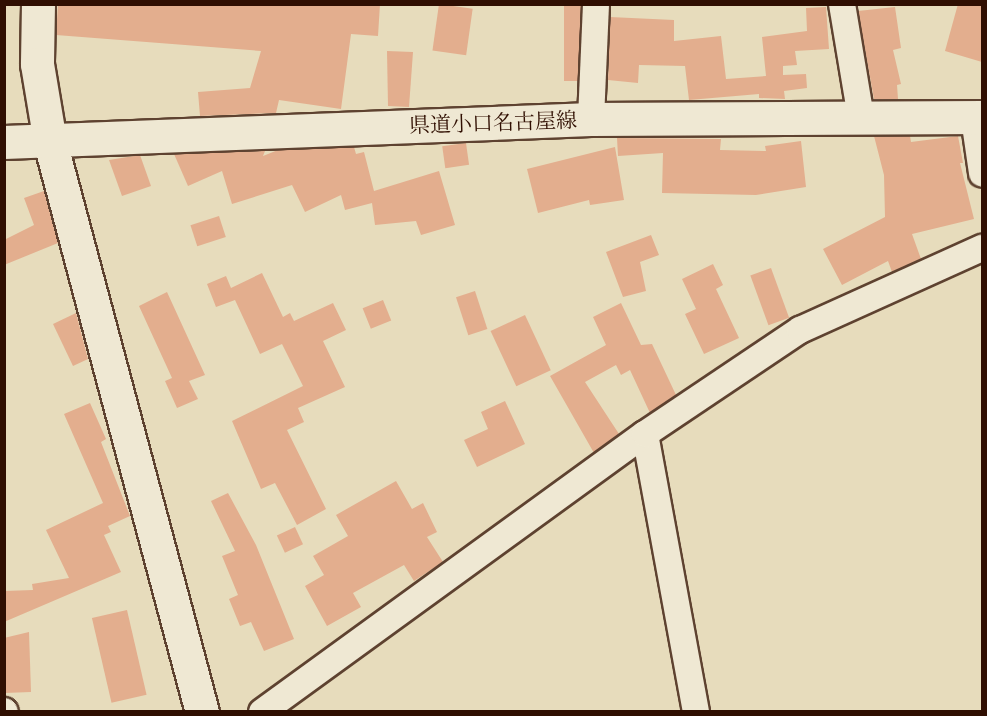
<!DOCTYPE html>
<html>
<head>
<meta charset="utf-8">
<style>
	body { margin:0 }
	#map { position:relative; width:987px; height:716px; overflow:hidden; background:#e7dcbc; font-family:"IM FELL Great Primer","Noto Serif JP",serif }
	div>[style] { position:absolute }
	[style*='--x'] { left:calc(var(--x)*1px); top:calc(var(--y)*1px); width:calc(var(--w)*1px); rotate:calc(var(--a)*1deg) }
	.building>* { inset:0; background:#e3ae8e; transform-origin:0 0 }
	.roads { filter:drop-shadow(2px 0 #5e4230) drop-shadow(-2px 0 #5e4230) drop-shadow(0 2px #5e4230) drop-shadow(0 -2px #5e4230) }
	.street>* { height:26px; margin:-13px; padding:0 13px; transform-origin:13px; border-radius:13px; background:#efe8d3 }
	.secondary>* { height:33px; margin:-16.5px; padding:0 16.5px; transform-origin:16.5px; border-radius:16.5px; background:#efe8d3 }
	span { translate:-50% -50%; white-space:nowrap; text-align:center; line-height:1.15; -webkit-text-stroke:4.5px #efe8d3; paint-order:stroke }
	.street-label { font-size:21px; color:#300f02 }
	.frame { position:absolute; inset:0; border:6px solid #300f02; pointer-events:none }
</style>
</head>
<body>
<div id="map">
	<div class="building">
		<div style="clip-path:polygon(58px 4px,380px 4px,378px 36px,351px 34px,341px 109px,279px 100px,276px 113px,200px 116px,198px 92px,250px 88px,261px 51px,56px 35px)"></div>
		<div style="left:439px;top:4px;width:34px;height:47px;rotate:8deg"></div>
		<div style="left:564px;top:4px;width:17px;height:77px"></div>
		<div style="clip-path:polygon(958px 4px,982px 4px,982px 62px,945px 51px)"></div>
		<div style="clip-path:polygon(826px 7px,829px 49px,795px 51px,797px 65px,783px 66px,783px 75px,806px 74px,807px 88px,784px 91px,785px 99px,759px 98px,759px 94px,689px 100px,685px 66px,639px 65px,638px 83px,608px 80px,610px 17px,674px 20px,674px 41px,721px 36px,726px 79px,766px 76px,762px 37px,807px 31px,806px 8px)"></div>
		<div style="clip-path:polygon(895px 7px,901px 48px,893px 50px,901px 84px,897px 85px,898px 99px,874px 99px,858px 11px)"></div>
		<div style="clip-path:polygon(387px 51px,413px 52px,409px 107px,388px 106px)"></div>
		<div style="clip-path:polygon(874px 136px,910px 136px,911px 142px,958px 136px,963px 163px,960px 163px,974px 219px,912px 234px,921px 259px,892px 272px,888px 261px,842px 285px,823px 249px,885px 217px,884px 175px)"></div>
		<div style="clip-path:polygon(617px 138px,721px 139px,720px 150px,766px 151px,765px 146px,801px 141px,806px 187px,756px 195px,662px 193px,663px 153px,618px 156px)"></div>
		<div style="left:466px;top:143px;width:22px;height:24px;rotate:82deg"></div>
		<div style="clip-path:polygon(354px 147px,356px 154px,364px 152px,374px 191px,439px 171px,455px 225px,421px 235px,416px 221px,375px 225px,372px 203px,345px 210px,341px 195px,305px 212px,292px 185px,232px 204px,222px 171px,188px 186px,174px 154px,265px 151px,263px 156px,278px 150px)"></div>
		<div style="clip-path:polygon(615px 147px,624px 200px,590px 205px,589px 200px,538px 213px,527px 169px)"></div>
		<div style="clip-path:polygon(140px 155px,151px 186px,122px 196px,109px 160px)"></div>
		<div style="clip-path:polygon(44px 191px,58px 243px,4px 265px,4px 240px,34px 225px,24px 198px)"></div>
		<div style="left:219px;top:216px;width:22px;height:30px;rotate:72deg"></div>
		<div style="clip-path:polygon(651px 235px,659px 255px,640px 262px,646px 291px,623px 297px,606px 252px)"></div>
		<div style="clip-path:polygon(713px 264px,723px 285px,716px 289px,739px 338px,704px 354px,685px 314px,696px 309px,682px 279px)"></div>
		<div style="left:771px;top:268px;width:53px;height:22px;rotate:70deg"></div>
		<div style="clip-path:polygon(262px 273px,283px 317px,290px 313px,294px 321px,333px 303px,346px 330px,323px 341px,345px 387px,298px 408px,304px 422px,287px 430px,326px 509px,297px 525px,275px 483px,261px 489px,232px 421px,303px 386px,282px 344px,260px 354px,235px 300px,216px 307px,207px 284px,226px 276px,231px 288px)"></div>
		<div style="left:475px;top:291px;width:40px;height:20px;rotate:72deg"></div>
		<div style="clip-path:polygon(167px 292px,205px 375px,189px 381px,198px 399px,177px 408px,165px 381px,172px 378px,139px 306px)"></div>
		<div style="left:383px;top:300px;width:22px;height:22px;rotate:68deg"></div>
		<div style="clip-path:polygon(621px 303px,641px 345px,652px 344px,676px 395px,650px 413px,630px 370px,621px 375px,616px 365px,585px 382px,619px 434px,594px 453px,550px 376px,606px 345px,593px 317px)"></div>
		<div style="clip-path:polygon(76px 313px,88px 359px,73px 366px,53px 324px)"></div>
		<div style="left:525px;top:315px;width:61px;height:38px;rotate:65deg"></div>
		<div style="clip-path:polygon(505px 401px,525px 444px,477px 467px,464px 440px,488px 429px,481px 412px)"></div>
		<div style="clip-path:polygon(90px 403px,106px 439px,101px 442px,130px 516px,108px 526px,111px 532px,104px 535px,121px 572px,4px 622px,4px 591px,33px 590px,32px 584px,69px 578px,46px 530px,103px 503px,64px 414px)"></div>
		<div style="clip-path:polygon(396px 481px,412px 509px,423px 503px,437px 532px,427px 537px,443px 562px,414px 581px,404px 565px,353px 593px,361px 607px,327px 626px,305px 586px,324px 575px,313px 556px,348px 536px,336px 515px)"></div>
		<div style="clip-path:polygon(228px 493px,256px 545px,294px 639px,264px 651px,251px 622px,240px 626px,229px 599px,238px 595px,222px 556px,235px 551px,211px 501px)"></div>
		<div style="left:295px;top:527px;width:19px;height:20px;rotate:65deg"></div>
		<div style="left:127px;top:610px;width:87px;height:36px;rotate:77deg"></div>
		<div style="clip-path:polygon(29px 632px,31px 692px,4px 693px,4px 638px)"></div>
	</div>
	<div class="roads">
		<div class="street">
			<div style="--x:842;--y:4;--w:116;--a:80.5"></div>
			<div style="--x:974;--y:118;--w:56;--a:81.7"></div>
			<div style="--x:591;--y:119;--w:115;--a:-87.5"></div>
			<div style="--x:645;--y:434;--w:283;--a:79.6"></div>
			<div style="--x:4;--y:711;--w:1;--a:45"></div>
			<div style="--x:262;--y:712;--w:473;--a:-36"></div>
			<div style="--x:645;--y:434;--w:187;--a:-33.9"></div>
			<div style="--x:800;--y:330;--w:200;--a:-24.3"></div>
		</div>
		<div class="secondary">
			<div style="--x:38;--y:4;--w:60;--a:91"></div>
			<div style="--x:37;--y:64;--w:79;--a:80.5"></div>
			<div style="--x:50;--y:142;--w:590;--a:75.07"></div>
			<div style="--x:4;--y:142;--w:587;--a:-2.24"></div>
			<div style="--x:591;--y:119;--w:391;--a:-0.3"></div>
		</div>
	</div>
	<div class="street-label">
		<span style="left:493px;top:123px;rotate:-2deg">県道小口名古屋線</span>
	</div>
	<div class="frame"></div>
</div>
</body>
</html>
